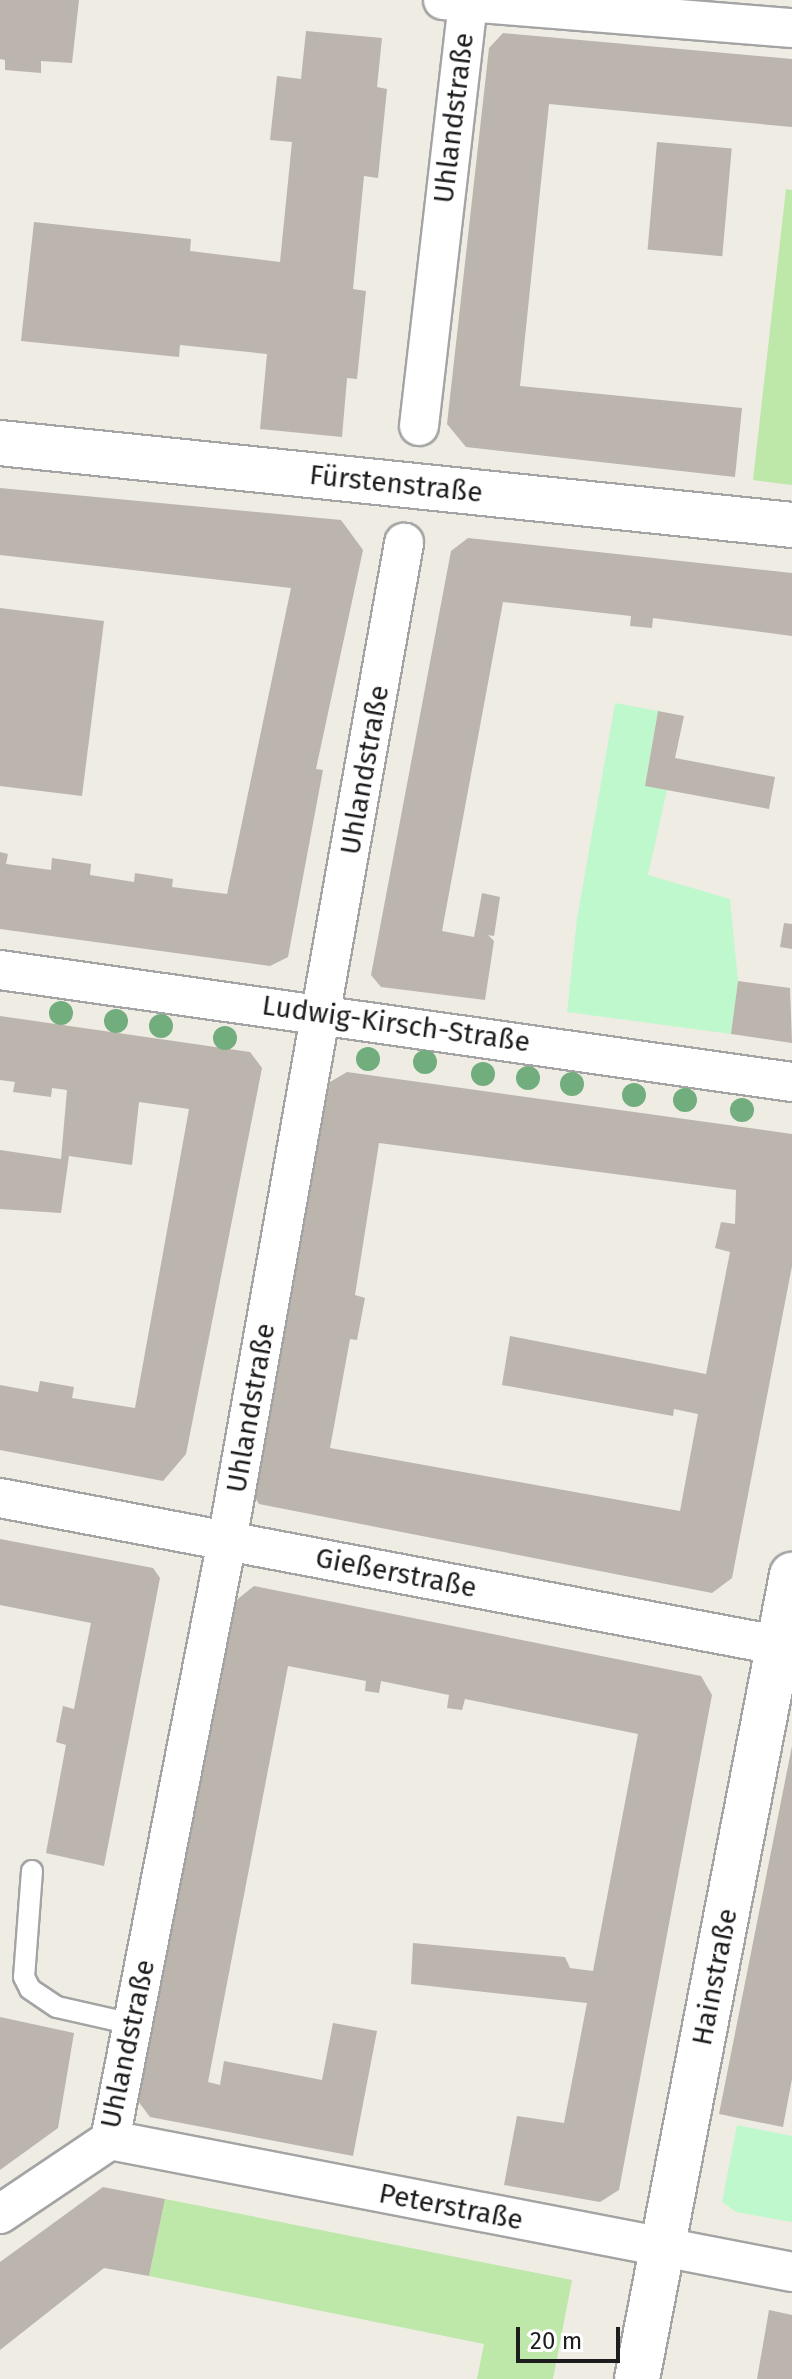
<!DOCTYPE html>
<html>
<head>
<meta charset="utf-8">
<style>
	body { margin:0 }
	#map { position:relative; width:792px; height:2379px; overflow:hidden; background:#eeece3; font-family:"Fira Sans",sans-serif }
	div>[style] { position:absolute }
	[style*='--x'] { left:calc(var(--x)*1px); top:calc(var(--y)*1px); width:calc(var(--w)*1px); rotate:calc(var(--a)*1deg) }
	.grass>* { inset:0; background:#bde8a9 }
	.park>* { inset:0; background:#c0f8ce }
	.building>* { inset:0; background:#bbb5ad; transform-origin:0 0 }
	.roads { filter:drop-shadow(2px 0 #a4a4a4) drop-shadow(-2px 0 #a4a4a4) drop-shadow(0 2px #a4a4a4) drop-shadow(0 -2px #a4a4a4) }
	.service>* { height:20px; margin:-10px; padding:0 10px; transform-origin:10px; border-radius:10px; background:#fff }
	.minor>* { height:38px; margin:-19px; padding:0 19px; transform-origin:19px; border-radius:19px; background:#fff }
	.tertiary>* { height:44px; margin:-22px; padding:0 22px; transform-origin:22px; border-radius:22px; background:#fff }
	.trees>* { width:24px; height:24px; margin:-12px; border-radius:50%; background:#72ad7d }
	span { translate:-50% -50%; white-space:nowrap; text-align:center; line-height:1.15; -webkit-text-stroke:6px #fff; paint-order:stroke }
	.street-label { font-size:28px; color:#1d1d1d }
	.scale { position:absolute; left:516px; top:2327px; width:104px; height:36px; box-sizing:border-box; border:4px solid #1d1d1d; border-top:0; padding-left:10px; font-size:24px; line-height:28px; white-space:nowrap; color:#1d1d1d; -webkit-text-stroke:6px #fff; paint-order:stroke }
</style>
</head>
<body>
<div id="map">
	<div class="grass">
		<div style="clip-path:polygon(786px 189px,792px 190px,792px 485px,753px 480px)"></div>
		<div style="clip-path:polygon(165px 2199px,572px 2280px,553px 2379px,477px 2379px,484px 2344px,149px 2276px)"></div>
	</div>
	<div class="park">
		<div style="clip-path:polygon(615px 703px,658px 711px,645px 785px,667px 790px,648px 875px,730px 899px,738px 981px,731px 1034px,567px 1012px,577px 919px)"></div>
		<div style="clip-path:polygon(737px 2125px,792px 2136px,792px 2222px,736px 2212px,722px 2202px)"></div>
	</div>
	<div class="building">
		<div style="clip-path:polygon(0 0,79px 0,72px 63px,41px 61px,41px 73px,5px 70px,5px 60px,0 59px)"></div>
		<div style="clip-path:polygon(306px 31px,382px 38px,377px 87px,387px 89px,378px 178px,364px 176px,353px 289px,366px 291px,357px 379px,347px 378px,342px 437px,260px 429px,267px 354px,180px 345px,179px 357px,21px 341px,34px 222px,191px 239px,190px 251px,280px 262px,292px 142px,270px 140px,277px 76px,301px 79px)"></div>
		<div style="clip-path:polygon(503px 33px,792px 59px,792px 127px,549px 104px,520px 386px,742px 408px,735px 477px,466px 447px,447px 424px,489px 48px)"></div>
		<div style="left:657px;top:142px;width:75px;height:108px;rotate:5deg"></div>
		<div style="clip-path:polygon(0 488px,341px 520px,363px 550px,316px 769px,323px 770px,288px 957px,270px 966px,0 929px,0 852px,8px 854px,6px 864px,51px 870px,52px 858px,91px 864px,90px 875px,134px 882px,135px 873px,173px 879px,172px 887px,227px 894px,291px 588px,0 555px)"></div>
		<div style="clip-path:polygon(468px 538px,792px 573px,792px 636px,653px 618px,652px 628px,630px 626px,631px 616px,503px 602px,442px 931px,474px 937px,482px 893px,500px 897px,494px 936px,488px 935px,494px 941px,485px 1000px,381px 987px,371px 975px,451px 551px)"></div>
		<div style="clip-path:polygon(0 608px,104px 621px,82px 796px,0 786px)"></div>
		<div style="clip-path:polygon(658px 711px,684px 716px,675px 758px,775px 777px,769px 809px,645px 786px)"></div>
		<div style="clip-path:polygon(784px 923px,792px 924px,792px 949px,780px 947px)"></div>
		<div style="clip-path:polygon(738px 981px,790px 988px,792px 1043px,731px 1034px)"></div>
		<div style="clip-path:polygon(0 1016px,250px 1052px,262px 1068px,186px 1454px,163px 1481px,0 1450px,0 1385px,38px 1392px,40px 1381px,74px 1387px,72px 1398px,135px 1408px,189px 1109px,139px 1102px,132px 1165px,69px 1156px,61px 1213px,0 1209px,0 1150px,61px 1159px,67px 1090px,52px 1088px,51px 1097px,13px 1092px,15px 1082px,0 1080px)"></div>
		<div style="clip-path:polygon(evenodd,347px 1072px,792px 1134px,792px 1266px,732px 1578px,712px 1593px,259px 1504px,250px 1490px,330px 1082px,347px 1072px,379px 1143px,736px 1190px,735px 1224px,721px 1222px,715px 1248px,730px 1252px,706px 1374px,510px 1336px,502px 1385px,673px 1416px,674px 1409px,698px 1414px,680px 1511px,330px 1448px,350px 1339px,357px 1340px,365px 1298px,355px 1295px,379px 1143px)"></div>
		<div style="clip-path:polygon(0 1539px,153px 1568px,160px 1578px,104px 1866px,46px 1853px,66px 1745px,56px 1742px,63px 1706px,74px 1709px,91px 1623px,0 1605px)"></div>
		<div style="clip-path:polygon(254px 1586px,701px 1676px,712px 1695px,619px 2190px,600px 2202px,504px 2185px,517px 2116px,564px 2123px,587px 2003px,411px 1984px,413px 1943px,565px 1957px,570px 1968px,593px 1971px,638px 1734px,465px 1699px,462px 1710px,447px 1708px,449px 1695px,381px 1681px,379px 1693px,365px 1691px,366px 1681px,288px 1666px,208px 2082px,220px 2085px,224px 2061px,322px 2080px,333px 2023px,377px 2031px,353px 2156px,150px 2117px,138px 2101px,234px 1602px)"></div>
		<div style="clip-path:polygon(792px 1746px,792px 2079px,783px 2127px,719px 2114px)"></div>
		<div style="clip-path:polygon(0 2017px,74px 2033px,58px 2128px,0 2170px)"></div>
		<div style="clip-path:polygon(103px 2187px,165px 2199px,149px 2276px,104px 2268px,0 2350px,0 2262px)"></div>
		<div style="clip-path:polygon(769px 2310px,792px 2315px,792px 2379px,757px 2379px)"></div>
	</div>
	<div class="roads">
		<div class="service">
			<div style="--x:32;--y:1871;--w:106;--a:94.3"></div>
			<div style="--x:24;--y:1977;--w:13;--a:63"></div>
			<div style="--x:30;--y:1989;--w:32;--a:34"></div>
			<div style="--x:57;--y:2007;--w:77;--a:12.8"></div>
		</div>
		<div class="minor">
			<div style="--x:443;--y:0;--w:350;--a:4.6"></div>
			<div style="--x:419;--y:426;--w:429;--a:-83.4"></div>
			<div style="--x:0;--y:970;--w:800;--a:8.05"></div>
			<div style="--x:0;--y:1498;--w:806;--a:10.72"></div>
			<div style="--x:110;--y:2140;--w:695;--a:10.95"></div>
			<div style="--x:0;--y:2214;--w:133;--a:-33.9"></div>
			<div style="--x:110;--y:2140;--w:610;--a:-78.95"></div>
			<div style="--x:227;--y:1541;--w:1014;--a:-79.94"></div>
		</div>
		<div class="tertiary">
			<div style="--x:0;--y:443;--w:796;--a:5.91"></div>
			<div style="--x:637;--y:2379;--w:819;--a:-79.09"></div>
		</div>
	</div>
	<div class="trees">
		<div style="left:61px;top:1013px"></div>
		<div style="left:116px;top:1021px"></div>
		<div style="left:161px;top:1026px"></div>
		<div style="left:225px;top:1038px"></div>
		<div style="left:368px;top:1059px"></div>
		<div style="left:425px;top:1062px"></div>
		<div style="left:483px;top:1074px"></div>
		<div style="left:528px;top:1078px"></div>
		<div style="left:572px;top:1084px"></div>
		<div style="left:634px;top:1095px"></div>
		<div style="left:685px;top:1100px"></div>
		<div style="left:742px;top:1110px"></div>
	</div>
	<div class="street-label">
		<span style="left:454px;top:118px;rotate:-83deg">Uhlandstraße</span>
		<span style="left:396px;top:484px;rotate:6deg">Fürstenstraße</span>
		<span style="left:365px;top:770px;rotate:-80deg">Uhlandstraße</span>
		<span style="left:396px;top:1024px;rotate:8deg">Ludwig-Kirsch-Straße</span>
		<span style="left:251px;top:1408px;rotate:-80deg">Uhlandstraße</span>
		<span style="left:396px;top:1573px;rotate:11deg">Gießerstraße</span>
		<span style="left:715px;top:1977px;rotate:-79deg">Hainstraße</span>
		<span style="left:128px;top:2044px;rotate:-78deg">Uhlandstraße</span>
		<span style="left:451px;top:2207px;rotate:11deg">Peterstraße</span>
	</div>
	<div class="scale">20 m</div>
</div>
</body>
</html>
